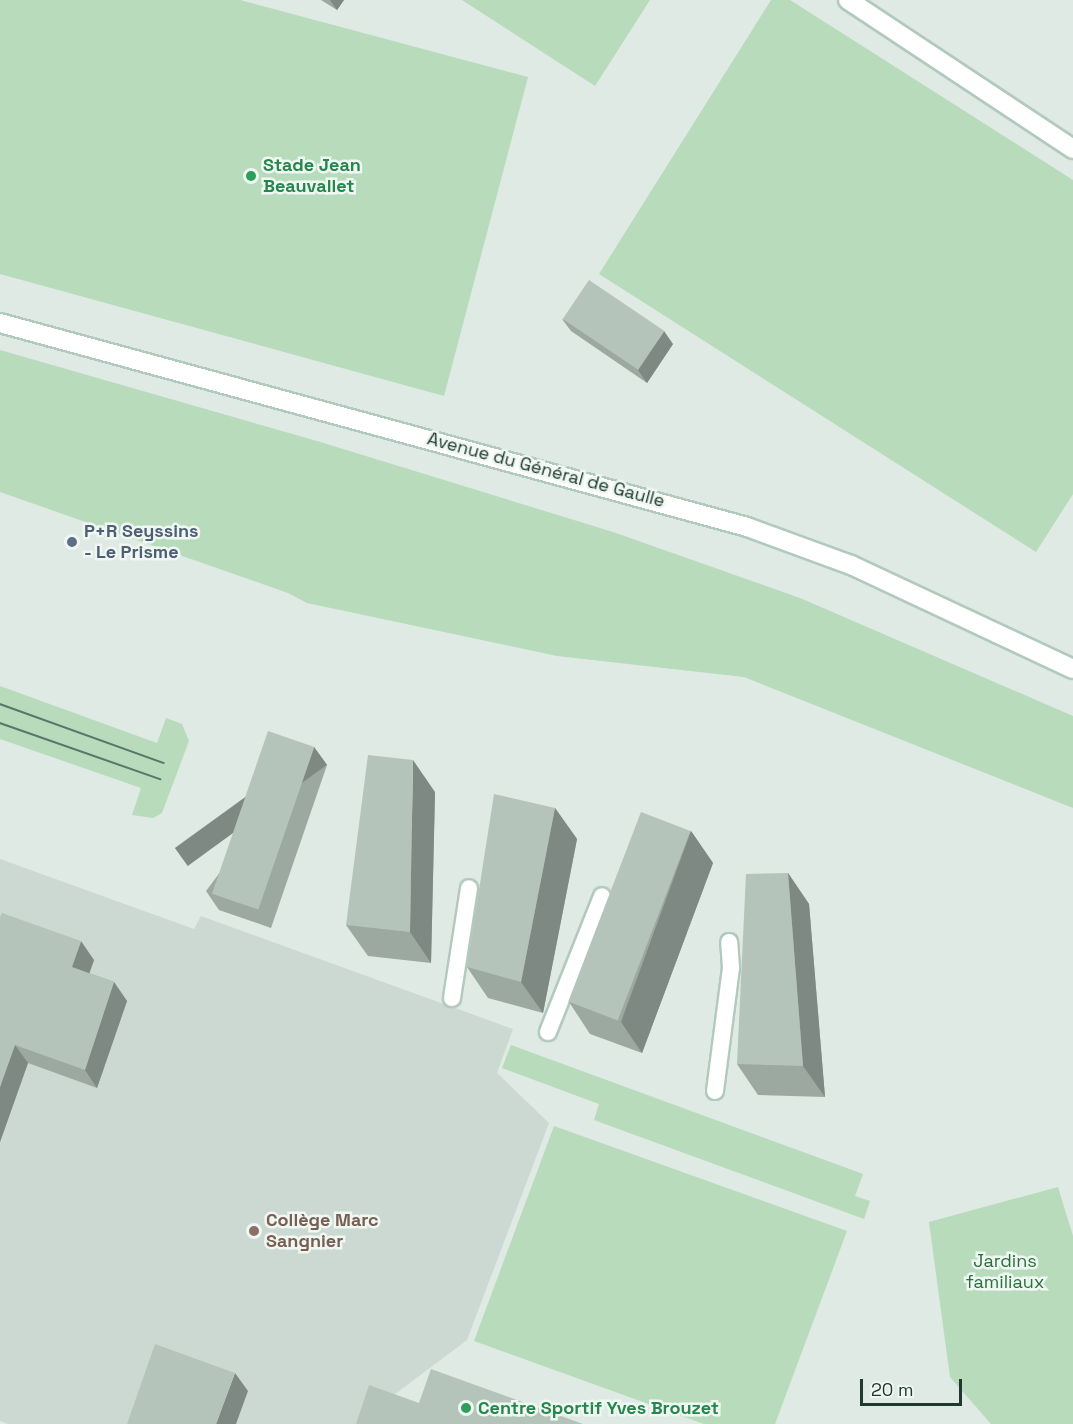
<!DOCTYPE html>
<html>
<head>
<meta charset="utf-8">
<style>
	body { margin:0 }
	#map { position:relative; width:1073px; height:1424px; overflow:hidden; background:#deeae3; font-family:"Space Grotesk",sans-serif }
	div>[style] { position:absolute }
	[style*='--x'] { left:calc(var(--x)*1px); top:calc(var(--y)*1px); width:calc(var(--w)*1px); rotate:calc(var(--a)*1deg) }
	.built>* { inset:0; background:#ccd9d2 }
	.green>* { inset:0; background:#b7dbbb }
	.roads { filter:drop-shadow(2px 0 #b2c9bd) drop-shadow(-2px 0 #b2c9bd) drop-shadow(0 2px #b2c9bd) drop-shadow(0 -2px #b2c9bd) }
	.lane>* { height:16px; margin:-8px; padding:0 8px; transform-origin:8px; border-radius:8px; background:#fff }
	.street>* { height:18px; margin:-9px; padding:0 9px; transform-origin:9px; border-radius:9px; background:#fff }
	.secondary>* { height:18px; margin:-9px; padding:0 9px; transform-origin:9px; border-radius:9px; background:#fff }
	.tram>* { height:1.5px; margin:-0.75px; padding:0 0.75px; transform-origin:0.75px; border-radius:0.75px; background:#5a756a }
	.wall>* { inset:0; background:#9ba9a1 }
	.shaded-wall>* { inset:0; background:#7e8983; transform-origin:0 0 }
	.building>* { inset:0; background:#b4c4bb; transform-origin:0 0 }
	.dots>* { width:16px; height:16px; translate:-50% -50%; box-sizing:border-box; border:3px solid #eef7f1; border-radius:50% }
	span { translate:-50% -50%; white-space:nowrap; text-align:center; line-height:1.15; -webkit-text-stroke:5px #eef7f1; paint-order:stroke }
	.leisure-label { font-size:18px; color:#27864d; font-weight:700 }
	.left { translate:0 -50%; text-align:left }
	.street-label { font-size:18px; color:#20392f }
	.service-label { font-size:18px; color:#4e5e75; font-weight:700 }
	.education-label { font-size:18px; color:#785e54; font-weight:700 }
	.park-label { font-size:18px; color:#2a703b }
	.scale { position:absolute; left:860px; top:1379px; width:102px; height:27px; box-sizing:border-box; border:3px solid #20392f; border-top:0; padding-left:8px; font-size:18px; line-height:21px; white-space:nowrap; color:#20392f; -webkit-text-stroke:4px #eef7f1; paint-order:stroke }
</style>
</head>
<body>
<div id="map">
	<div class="built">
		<div style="clip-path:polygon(0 859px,194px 929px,201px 916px,513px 1029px,497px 1073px,549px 1123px,467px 1340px,382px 1404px,374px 1424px,8px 1424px,0 1421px)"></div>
	</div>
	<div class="green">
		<div style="clip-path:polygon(0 0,240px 0,528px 77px,444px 396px,0 274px)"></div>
		<div style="clip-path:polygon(462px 0,650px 0,595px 86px)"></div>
		<div style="clip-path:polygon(771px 0,790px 0,1073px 180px,1073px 494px,1036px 552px,599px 274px)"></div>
		<div style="clip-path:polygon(0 350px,317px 441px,613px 532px,800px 598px,1073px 716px,1073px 808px,744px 677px,557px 656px,307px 603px,288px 593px,0 492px)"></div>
		<div style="clip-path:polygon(0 686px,157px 743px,166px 718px,182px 724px,189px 741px,162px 813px,153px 818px,132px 815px,141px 788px,0 739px)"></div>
		<div style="clip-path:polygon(511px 1045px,863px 1174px,855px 1196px,870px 1201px,864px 1219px,594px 1120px,599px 1104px,502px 1068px)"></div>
		<div style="clip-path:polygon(554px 1126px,847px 1231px,775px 1424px,704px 1424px,474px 1341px)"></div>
		<div style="clip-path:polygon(1058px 1187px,1073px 1236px,1073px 1424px,991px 1424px,950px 1377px,929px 1222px)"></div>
	</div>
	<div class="roads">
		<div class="lane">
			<div style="--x:452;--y:998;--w:111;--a:-81.2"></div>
			<div style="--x:548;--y:1032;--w:146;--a:-68.3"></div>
			<div style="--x:715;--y:1091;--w:124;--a:-82.6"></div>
			<div style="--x:731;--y:968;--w:26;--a:-94"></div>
		</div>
		<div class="street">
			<div style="--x:848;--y:0;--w:270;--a:33.5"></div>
		</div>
		<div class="secondary">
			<div style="--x:0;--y:323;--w:774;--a:15.27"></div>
			<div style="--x:747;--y:527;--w:111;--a:20.1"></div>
			<div style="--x:851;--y:565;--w:245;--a:25.1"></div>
		</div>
	</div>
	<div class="tram">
		<div style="--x:0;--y:704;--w:174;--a:19.8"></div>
		<div style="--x:0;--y:723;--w:170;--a:19.3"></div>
	</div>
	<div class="wall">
		<div style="clip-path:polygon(321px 0,344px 0,337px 10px)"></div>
		<div style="clip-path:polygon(562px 319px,673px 344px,647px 383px,571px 331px)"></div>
		<div style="clip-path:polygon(314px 747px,327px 765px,271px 928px,219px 910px,206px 891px)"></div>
		<div style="clip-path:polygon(435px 792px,431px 963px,368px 956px,346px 925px)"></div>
		<div style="clip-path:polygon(555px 808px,577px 839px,543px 1013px,488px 998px,467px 967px)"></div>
		<div style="clip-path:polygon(691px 831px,713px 863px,642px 1053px,590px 1034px,569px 1002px)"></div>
		<div style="clip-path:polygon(788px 873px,809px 904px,825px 1097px,758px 1095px,737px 1064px)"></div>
		<div style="clip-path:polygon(2px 913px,94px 960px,89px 973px,114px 982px,127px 1001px,97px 1088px,28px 1063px,0 1142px)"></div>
	</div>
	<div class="shaded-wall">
		<div style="clip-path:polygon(330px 0,344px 0,337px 10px)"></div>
		<div style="clip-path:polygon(664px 331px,673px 344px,647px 383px,638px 370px)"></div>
		<div style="left:314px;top:747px;width:22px;height:172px;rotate:54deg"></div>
		<div style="clip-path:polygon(413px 760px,435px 792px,431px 963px,410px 932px)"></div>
		<div style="clip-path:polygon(555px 808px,577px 839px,543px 1013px,521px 982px)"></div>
		<div style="clip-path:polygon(691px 831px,713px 863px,642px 1053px,621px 1022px)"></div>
		<div style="clip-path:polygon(788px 873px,809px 904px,825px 1097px,803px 1066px)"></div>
		<div style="clip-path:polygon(81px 941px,94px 960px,85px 986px,72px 967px)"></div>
		<div style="clip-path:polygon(114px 982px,127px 1001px,97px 1088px,85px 1070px)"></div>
		<div style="clip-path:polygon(15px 1045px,28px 1063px,0 1142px,0 1087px)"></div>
		<div style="clip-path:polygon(235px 1373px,248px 1391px,236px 1424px,216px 1424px)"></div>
	</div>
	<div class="building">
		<div style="left:589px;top:280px;width:91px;height:47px;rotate:34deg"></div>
		<div style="left:268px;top:731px;width:49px;height:172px;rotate:19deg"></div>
		<div style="clip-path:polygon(368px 755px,413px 760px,410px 932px,346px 925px)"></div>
		<div style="clip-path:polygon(494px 794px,555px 808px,521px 982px,467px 967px)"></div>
		<div style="left:641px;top:812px;width:53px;height:203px;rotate:21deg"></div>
		<div style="clip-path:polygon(788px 873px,803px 1066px,737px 1064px,746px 874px)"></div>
		<div style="clip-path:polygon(2px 913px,81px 941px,72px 967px,114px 982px,85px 1070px,15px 1045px,0 1087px,0 917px)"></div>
		<div style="clip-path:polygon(155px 1344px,235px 1373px,216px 1424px,127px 1424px)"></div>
		<div style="clip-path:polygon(431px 1369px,583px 1424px,356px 1424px,369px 1385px,419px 1403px)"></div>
	</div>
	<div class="dots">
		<div style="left:251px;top:176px;background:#2e9e5b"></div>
		<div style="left:72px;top:542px;background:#5c6f8a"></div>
		<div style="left:254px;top:1231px;background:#8d6e63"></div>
		<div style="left:466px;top:1408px;background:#2e9e5b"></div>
	</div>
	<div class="leisure-label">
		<span class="left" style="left:263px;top:176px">Stade Jean<br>Beauvallet</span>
		<span class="left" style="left:478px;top:1408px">Centre Sportif Yves Brouzet</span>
	</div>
	<div class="street-label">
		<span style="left:546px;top:470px;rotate:15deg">Avenue du Général de Gaulle</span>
	</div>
	<div class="service-label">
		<span class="left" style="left:84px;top:542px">P+R Seyssins<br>- Le Prisme</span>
	</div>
	<div class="education-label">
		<span class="left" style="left:266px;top:1231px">Collège Marc<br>Sangnier</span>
	</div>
	<div class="park-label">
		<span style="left:1005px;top:1272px">Jardins<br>familiaux</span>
	</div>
	<div class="scale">20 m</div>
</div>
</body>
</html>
